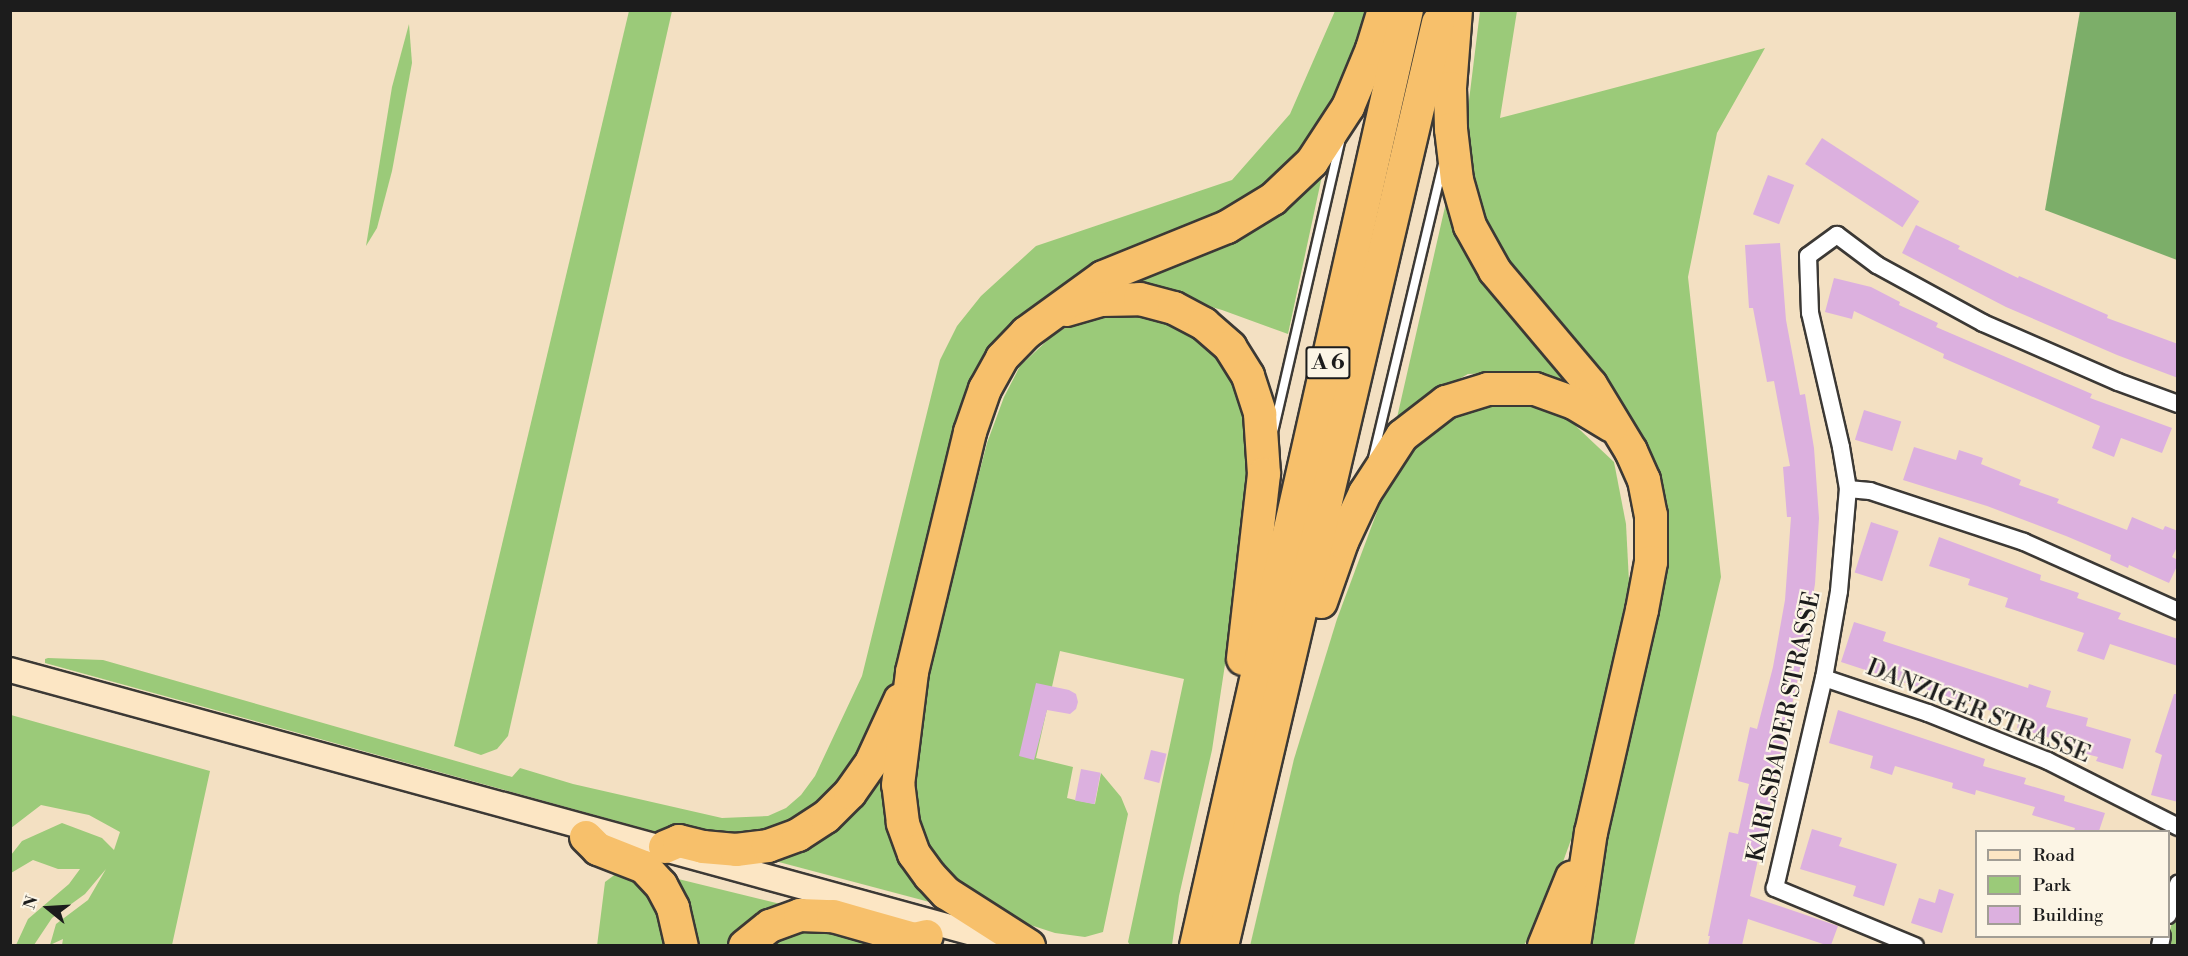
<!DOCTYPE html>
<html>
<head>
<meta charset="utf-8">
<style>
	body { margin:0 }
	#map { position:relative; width:2188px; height:956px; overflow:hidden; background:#f3e0c2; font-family:"Libre Bodoni",serif }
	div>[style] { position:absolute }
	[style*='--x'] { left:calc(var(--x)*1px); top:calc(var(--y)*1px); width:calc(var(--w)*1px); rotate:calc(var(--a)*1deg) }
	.green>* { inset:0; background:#9bca79 }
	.forest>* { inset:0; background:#7cae69 }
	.building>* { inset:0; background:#dcb0df; transform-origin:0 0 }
	.roads { filter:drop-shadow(2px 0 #3c3935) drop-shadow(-2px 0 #3c3935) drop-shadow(0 2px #3c3935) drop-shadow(0 -2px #3c3935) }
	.service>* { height:8px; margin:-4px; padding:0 4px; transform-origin:4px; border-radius:4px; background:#fff }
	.minor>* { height:16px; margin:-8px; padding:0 8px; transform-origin:8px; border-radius:8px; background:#fff }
	.secondary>* { height:24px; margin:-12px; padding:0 12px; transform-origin:12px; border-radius:12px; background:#fce6c4 }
	.motorway>* { height:32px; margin:-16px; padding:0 16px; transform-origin:16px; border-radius:16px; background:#f7c06b }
	span { translate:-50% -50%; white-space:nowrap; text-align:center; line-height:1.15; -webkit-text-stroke:4.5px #fcf5e5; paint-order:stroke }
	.shield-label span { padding:2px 4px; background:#fcf5e5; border:2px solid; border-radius:4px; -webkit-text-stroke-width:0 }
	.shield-label { font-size:22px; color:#1c1c1c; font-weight:700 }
	.street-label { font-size:24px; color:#1c1c1c }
	.frame { position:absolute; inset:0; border:12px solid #1c1c1c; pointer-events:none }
	.legend { position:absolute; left:1975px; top:830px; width:195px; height:108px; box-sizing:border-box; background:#fcf5e5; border:2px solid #a29e95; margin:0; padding:8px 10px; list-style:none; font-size:18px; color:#1c1c1c }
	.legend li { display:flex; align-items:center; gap:12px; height:30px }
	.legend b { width:30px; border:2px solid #a29e95 }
	.north { position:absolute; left:18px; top:878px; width:60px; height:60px; -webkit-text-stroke:4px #fcf5e5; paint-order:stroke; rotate:288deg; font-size:16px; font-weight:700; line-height:24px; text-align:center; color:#1c1c1c }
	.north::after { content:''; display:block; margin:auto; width:21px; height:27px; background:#1c1c1c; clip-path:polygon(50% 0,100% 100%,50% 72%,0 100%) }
</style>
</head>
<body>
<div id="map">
	<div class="green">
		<div style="clip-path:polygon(629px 11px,672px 11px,508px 736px,497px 749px,481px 755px,454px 746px)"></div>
		<div style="clip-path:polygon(1335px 11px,1366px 11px,1334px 103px,1307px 152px,1245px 206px,1079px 279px,1018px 317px,996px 341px,976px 377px,886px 712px,855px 776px,778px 835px,667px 835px,45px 663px,45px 659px,48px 658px,103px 660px,512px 777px,520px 768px,573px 784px,722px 818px,768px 816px,786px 808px,801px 795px,815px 776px,862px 676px,940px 360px,957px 326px,981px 296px,1036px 246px,1232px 180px,1290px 114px)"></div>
		<div style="clip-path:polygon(1480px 11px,1517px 11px,1500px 118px,1765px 48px,1717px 133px,1688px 277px,1721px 577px,1634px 945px,1587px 945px,1650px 455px,1620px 401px,1520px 286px,1479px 214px,1464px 141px)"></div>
		<div style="clip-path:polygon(409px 24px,412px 63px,392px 171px,377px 228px,366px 246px,392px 87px)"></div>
		<div style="clip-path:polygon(1325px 162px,1288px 334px,1222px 310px,1174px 296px,1115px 284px)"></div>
		<div style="clip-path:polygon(1447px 198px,1469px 260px,1516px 319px,1577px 385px,1521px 372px,1468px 374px,1427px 397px,1396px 422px)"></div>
		<div style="clip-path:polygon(1115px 313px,1145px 314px,1182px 328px,1204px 342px,1234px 376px,1248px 419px,1248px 513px,1212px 750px,1179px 896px,1172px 945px,1130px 945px,1128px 942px,1184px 679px,1060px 651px,1036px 758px,1073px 767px,1067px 798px,1075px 800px,1095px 804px,1101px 773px,1121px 797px,1128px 814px,1103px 932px,1085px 937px,1055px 933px,1021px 922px,949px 879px,914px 826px,910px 787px,921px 712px,942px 618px,987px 443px,1004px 397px,1020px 366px,1051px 337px,1074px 322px)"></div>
		<div style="clip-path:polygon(1504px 402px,1562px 413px,1614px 462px,1626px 524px,1629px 582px,1602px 717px,1572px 837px,1544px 914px,1524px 945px,1250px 946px,1294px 759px,1337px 619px,1387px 485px,1416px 439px,1457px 412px)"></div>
		<div style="clip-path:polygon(11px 715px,210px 771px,172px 945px,62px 945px,63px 939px,50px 945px,56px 924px,88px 900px,106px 869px,85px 894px,52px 918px,34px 945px,16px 945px,28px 919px,69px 884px,80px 869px,58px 869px,33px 860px,11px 873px,11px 855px,22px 841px,62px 823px,102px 838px,114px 850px,120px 832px,89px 815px,41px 805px,11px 828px)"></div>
		<div style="clip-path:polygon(880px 762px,937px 904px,775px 861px,773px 858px)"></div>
		<div style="clip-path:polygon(625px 867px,656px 896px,670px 945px,597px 946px,605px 882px)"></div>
		<div style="clip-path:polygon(670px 877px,793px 907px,735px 945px,693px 945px)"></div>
		<div style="clip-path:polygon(2177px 903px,2177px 945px,2165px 946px,2169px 934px)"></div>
		<div style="clip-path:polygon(815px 923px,900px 946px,764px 946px)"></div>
	</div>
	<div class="forest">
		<div style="clip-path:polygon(2080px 11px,2177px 11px,2177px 260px,2045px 210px)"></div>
	</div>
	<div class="building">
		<div style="left:1822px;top:138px;width:116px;height:31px;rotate:33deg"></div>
		<div style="left:1768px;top:175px;width:28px;height:42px;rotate:21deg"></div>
		<div style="clip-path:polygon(1916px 225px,1960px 246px,1958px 249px,2018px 278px,2019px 276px,2108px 315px,2107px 318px,2178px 344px,2178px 378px,2117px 355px,2006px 307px,1902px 253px)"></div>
		<div style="clip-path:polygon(1780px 243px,1786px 320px,1800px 395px,1805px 394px,1814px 448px,1819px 518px,1815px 584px,1802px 659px,1750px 896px,1838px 926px,1831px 945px,1826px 945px,1748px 919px,1742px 945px,1708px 945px,1710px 936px,1708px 936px,1729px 832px,1738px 834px,1749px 784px,1738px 781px,1750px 727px,1757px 729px,1773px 667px,1785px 600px,1791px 517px,1787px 517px,1783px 467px,1790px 466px,1774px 381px,1767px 382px,1753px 308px,1749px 308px,1745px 245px)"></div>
		<div style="clip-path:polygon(1834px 278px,1871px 287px,1900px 302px,1899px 305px,1938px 323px,1936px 327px,2092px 394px,2090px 398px,2172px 428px,2162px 453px,2121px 438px,2114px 457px,2092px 448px,2100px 426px,1943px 358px,1944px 354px,1854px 311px,1852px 319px,1825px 312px)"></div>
		<div style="left:1864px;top:410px;width:39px;height:31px;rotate:17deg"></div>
		<div style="clip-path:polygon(1914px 447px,1956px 460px,1959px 450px,1983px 458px,1981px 464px,2021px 480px,2019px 485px,2059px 499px,2057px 503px,2127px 530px,2132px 517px,2163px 530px,2165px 526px,2178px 531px,2178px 545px,2172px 557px,2178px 560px,2178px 564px,2169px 583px,2129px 565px,2128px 568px,2110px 560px,2111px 555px,2066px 536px,1987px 506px,1903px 480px)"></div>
		<div style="left:1871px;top:522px;width:29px;height:53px;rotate:18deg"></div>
		<div style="clip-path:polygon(1939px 537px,2041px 575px,2040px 580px,2079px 593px,2077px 598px,2121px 613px,2118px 619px,2178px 639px,2178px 666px,2110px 644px,2104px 660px,2077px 651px,2084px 633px,2005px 607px,2008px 598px,1968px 585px,1970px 579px,1929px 566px)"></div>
		<div style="clip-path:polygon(1854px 622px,1886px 632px,1883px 641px,2028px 688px,2029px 684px,2051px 691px,2046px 707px,2088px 718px,2086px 726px,2131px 739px,2123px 769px,2096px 761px,2098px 757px,2056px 746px,2057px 740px,2017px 728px,2019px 720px,1841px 662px)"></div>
		<div style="clip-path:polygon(1036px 683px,1069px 690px,1076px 694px,1078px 702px,1076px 709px,1070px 714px,1047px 710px,1034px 760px,1019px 756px)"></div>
		<div style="clip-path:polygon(2174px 694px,2178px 694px,2178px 802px,2151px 795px,2162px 755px,2155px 752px)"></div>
		<div style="clip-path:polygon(1838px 710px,1985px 759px,1983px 766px,2026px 778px,2024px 784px,2065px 796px,2064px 801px,2105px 813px,2099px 831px,2074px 831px,2075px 828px,2032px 815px,2035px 807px,1976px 790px,1975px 795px,1952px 788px,1953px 783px,1895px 766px,1892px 775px,1870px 768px,1873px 756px,1829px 743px)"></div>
		<div style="left:1151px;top:750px;width:16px;height:30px;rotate:14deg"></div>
		<div style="left:1081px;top:769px;width:20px;height:32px;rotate:11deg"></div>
		<div style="clip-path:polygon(1812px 829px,1842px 838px,1839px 846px,1897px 864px,1884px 906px,1853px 896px,1856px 886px,1800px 869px)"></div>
		<div style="clip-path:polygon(1939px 889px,1954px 894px,1942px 933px,1911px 923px,1919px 898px,1935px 903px)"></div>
	</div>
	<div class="roads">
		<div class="service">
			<div style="--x:1274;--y:428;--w:294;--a:-77"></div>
			<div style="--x:1373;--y:458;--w:302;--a:-76.6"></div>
		</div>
		<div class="minor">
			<div style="--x:1848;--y:489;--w:22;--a:5"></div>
			<div style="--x:1870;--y:491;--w:162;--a:18.3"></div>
			<div style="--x:2024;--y:542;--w:169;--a:24.1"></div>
			<div style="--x:1824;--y:678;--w:110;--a:18.6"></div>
			<div style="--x:1928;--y:713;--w:129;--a:21.8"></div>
			<div style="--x:2048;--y:761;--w:146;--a:26.9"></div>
			<div style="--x:2168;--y:915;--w:33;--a:-72"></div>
			<div style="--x:1915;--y:946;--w:152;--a:-157.5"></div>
			<div style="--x:1775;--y:888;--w:216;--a:-76.9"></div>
			<div style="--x:1824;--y:678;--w:88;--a:-80.2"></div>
			<div style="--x:1839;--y:591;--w:102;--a:-85"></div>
			<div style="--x:1848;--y:489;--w:43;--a:-99.5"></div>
			<div style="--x:1841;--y:447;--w:138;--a:-103"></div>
			<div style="--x:1810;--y:313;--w:57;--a:-92"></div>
			<div style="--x:1808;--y:256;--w:36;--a:-36"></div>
			<div style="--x:1837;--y:235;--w:50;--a:36.9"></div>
			<div style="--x:1877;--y:265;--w:121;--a:28.7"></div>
			<div style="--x:1983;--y:323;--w:147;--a:23.6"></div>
			<div style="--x:2118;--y:382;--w:64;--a:20.1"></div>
			<div style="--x:2160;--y:946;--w:10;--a:-79"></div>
		</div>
		<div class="secondary">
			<div style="--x:10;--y:670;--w:1043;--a:15.29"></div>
		</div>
		<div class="motorway">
			<div style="--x:1456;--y:10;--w:78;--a:94.4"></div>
			<div style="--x:1450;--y:88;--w:41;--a:88.6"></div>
			<div style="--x:1451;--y:129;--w:51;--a:83.3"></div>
			<div style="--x:1457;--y:180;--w:48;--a:74.2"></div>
			<div style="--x:1470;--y:226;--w:51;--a:60.9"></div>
			<div style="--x:1495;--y:271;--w:149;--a:49.9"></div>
			<div style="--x:1591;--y:385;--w:77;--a:58.8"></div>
			<div style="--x:1631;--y:451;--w:32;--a:66"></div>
			<div style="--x:1644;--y:480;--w:36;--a:79"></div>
			<div style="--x:1651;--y:515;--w:47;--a:90"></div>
			<div style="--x:1651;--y:562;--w:49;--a:100.6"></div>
			<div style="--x:1642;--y:610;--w:228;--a:102.9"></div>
			<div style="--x:1591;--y:832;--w:115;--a:98.5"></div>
			<div style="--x:1066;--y:310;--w:36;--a:-16"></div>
			<div style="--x:1101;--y:300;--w:39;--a:-1"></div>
			<div style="--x:1140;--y:299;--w:35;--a:15"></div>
			<div style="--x:1174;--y:308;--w:34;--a:28"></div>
			<div style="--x:1204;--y:324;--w:35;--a:41"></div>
			<div style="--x:1230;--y:347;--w:34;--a:58"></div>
			<div style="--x:1248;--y:376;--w:40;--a:72"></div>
			<div style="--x:1260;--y:414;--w:60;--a:86.2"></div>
			<div style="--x:1264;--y:474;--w:186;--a:96.5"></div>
			<div style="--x:1321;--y:602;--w:64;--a:-70.7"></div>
			<div style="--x:1342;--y:542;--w:54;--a:-64.9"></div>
			<div style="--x:1365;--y:493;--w:68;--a:-57"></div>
			<div style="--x:1402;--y:436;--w:56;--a:-37.7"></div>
			<div style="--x:1446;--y:402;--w:44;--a:-17.2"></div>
			<div style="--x:1488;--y:389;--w:47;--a:0"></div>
			<div style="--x:1535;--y:389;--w:41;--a:19.7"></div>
			<div style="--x:1574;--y:403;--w:44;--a:31.2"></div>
			<div style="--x:586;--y:837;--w:17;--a:45"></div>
			<div style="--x:598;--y:849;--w:49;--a:21.4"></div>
			<div style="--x:644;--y:867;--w:25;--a:47"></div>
			<div style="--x:661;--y:885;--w:26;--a:62"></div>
			<div style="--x:673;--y:908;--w:39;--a:77"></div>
			<div style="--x:665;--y:847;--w:15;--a:-23"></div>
			<div style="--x:679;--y:841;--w:25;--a:14"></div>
			<div style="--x:703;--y:847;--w:33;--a:5"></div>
			<div style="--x:736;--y:850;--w:32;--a:-7"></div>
			<div style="--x:768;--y:846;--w:32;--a:-20"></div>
			<div style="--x:798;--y:835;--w:33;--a:-33"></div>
			<div style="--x:826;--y:817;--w:34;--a:-45"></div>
			<div style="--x:850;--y:793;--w:39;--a:-55"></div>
			<div style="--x:872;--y:761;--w:67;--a:-65.3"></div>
			<div style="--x:745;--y:946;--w:32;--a:-39"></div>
			<div style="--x:770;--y:926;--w:32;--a:-20"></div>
			<div style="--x:800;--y:915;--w:33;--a:2"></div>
			<div style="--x:833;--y:916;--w:84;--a:15.9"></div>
			<div style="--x:914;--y:939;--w:13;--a:-13"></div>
			<div style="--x:1029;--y:946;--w:98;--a:-147.4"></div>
			<div style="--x:946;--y:893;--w:23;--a:-133"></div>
			<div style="--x:930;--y:876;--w:27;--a:-126"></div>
			<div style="--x:914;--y:854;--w:33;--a:-110"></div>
			<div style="--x:903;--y:823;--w:38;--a:-97"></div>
			<div style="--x:898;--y:785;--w:114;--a:-82.9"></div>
			<div style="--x:912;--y:672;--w:247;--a:-76.4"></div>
			<div style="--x:970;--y:432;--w:46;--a:-70.8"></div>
			<div style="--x:985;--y:389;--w:35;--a:-61"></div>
			<div style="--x:1002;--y:358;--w:35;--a:-46"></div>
			<div style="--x:1026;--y:333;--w:95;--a:-36"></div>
			<div style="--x:1103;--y:277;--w:134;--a:-22"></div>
			<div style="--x:1227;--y:227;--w:54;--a:-31.3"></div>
			<div style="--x:1273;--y:199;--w:54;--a:-43.5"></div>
			<div style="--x:1312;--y:162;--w:66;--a:-56.8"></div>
			<div style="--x:1348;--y:107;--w:63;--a:-67.5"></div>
			<div style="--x:1372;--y:49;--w:41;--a:-72.9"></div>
			<div style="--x:1196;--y:946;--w:959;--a:-77.3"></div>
			<div style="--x:1222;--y:946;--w:948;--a:-76.83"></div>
			<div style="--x:1544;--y:946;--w:74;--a:-67.9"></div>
		</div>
	</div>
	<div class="shield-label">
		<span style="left:1328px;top:363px">A 6</span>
	</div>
	<div class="street-label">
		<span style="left:1978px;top:712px;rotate:22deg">DANZIGER STRASSE</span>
		<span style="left:1785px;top:727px;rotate:-78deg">KARLSBADER STRASSE</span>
	</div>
	<div class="frame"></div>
	<ul class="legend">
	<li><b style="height:8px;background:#fce6c4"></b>Road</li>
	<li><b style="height:16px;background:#9bca79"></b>Park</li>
	<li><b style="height:16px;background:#dcb0df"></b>Building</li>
	</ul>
	<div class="north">N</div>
</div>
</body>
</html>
